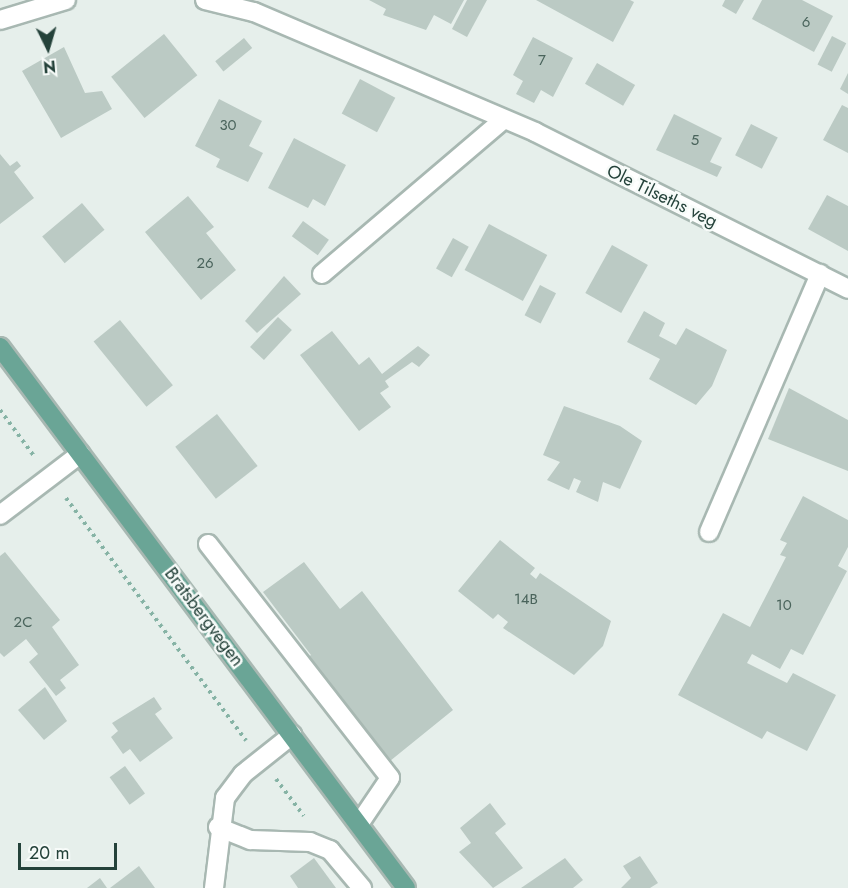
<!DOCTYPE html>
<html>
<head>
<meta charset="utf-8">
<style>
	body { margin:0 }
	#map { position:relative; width:848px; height:888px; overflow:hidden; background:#e6efeb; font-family:Jost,sans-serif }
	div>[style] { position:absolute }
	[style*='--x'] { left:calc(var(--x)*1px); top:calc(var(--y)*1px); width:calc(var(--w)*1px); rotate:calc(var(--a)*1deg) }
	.building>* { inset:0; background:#bbcac4; transform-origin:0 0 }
	.path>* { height:4px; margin-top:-2px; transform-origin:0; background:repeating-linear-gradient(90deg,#86b3a5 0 3px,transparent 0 7.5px) }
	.roads { filter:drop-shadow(2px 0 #a8b8b2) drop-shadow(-2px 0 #a8b8b2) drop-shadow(0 2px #a8b8b2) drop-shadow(0 -2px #a8b8b2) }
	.minor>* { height:18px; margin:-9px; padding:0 9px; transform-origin:9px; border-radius:9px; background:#fff }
	.major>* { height:18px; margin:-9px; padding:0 9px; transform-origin:9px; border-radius:9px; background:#6aa596 }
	span { translate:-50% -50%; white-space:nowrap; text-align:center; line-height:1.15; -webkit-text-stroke:5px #f7fbf9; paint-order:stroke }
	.number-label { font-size:15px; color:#4a645c }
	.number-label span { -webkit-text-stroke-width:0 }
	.street-label { font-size:18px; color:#24423a }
	.north { position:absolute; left:18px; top:18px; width:60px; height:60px; -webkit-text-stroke:4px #f7fbf9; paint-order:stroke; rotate:175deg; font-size:16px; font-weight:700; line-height:24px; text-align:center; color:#24423a }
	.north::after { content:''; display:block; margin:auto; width:21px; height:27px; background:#24423a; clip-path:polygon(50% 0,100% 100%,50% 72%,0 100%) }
	.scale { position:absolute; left:18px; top:843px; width:99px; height:27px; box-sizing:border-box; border:3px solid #24423a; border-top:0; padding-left:8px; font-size:18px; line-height:21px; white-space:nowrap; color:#24423a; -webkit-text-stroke:4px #f7fbf9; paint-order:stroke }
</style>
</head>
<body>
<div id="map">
	<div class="building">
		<div style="clip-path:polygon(369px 0,464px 0,451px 24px,434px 15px,426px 30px,383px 15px,386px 9px)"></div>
		<div style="clip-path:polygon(467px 0,487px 0,467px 37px,452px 29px)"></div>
		<div style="clip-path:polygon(536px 0,630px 0,634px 2px,613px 42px)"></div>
		<div style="clip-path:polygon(725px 0,744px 0,736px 14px,722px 6px)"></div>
		<div style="clip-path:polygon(762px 0,802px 0,833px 16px,814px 52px,752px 19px)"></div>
		<div style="left:164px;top:34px;width:53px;height:68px;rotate:51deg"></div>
		<div style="left:832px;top:36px;width:16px;height:32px;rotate:27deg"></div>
		<div style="clip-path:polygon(533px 37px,573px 58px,553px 97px,541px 90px,534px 103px,516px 94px,523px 81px,513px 75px)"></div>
		<div style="left:244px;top:38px;width:13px;height:37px;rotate:51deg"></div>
		<div style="clip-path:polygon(64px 47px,85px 93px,102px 91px,112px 109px,61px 138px,22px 71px)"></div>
		<div style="left:597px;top:63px;width:44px;height:24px;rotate:30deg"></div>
		<div style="clip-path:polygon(848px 73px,848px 94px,840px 89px)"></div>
		<div style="left:360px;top:79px;width:40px;height:39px;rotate:28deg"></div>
		<div style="clip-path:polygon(219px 99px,262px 121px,249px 146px,263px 153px,248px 182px,216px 167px,220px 159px,195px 146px)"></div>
		<div style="clip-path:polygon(842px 105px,848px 108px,848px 153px,823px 140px)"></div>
		<div style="clip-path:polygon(674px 114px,722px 138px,710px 162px,722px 167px,717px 177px,656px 150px)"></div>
		<div style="left:751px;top:124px;width:30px;height:35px;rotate:27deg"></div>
		<div style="clip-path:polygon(294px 138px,346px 165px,325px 206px,313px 199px,308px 208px,268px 188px)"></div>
		<div style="clip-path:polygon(0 154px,10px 166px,17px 161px,21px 166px,14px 172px,34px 198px,0 224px)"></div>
		<div style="clip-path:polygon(827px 195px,848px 206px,848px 251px,808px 229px)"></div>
		<div style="clip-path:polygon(188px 196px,214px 227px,206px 233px,236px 270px,201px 300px,145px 232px)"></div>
		<div style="left:82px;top:203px;width:35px;height:52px;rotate:50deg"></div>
		<div style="left:303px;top:221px;width:32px;height:19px;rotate:36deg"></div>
		<div style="left:489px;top:224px;width:66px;height:52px;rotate:28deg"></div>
		<div style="left:453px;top:238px;width:18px;height:35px;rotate:29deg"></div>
		<div style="left:612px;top:245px;width:41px;height:55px;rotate:29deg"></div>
		<div style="clip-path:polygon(284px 276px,301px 294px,257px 333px,245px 321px)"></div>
		<div style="left:540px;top:285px;width:18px;height:34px;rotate:27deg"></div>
		<div style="clip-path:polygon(644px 311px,665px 323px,659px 336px,676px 345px,686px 328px,727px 350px,712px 386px,696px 405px,649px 379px,660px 359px,627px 342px)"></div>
		<div style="left:278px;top:317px;width:19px;height:41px;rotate:43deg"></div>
		<div style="left:120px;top:320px;width:84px;height:34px;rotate:51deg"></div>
		<div style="clip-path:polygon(332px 331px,359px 365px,369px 357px,382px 374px,418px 346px,430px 355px,419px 367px,412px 362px,385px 381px,389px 387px,380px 393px,391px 407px,359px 431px,300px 355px)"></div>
		<div style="clip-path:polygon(789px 388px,848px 420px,848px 471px,768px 439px)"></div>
		<div style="clip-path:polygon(564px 406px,620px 426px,642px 441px,620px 489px,603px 482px,598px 502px,576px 492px,581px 481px,574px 478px,569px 490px,547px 480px,560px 462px,543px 455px)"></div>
		<div style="left:217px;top:414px;width:66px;height:53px;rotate:52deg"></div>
		<div style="clip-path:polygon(803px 496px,848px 520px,848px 547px,838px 566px,847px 571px,803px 655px,791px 649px,780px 669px,752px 654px,747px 663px,787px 683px,793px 673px,836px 695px,807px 751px,767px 731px,762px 739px,678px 695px,723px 613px,750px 627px,786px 557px,780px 555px,787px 543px,780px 540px)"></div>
		<div style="clip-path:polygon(500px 540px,535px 568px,530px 574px,536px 579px,540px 573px,611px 621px,603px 646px,574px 675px,503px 628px,508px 622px,498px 614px,493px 619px,458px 591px)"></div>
		<div style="clip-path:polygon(5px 552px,60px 620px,52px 627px,79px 665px,60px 680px,66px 688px,56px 696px,29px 662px,38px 654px,26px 639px,4px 657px,0 653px,0 556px)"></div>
		<div style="clip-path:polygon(304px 562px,340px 609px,362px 591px,453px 710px,390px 761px,365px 739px,370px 736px,307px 658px,311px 655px,263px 592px)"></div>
		<div style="clip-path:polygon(45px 687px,67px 721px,44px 740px,18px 710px)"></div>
		<div style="clip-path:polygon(154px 697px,162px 709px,155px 714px,173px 738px,140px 762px,130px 749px,123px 754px,111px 737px,118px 731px,112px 723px)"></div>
		<div style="left:125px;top:766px;width:34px;height:19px;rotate:54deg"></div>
		<div style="clip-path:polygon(490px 803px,506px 824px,495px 833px,523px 868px,493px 888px,459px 852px,471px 843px,460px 828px)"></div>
		<div style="clip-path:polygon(640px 856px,658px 883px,650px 888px,621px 888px,631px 878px,623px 866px)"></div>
		<div style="clip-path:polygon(314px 858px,336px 888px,298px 888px,290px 876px)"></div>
		<div style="clip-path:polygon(565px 858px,583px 880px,573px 888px,521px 888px)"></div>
		<div style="clip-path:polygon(139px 866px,155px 888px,110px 888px)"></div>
		<div style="clip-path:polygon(100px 878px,107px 888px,87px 888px)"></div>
	</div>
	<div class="path">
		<div style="--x:0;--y:410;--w:57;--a:53.5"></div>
		<div style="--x:66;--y:498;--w:302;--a:53.4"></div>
		<div style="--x:276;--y:779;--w:46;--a:52.9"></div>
	</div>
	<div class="roads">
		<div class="minor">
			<div style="--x:205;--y:0;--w:50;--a:13.8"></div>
			<div style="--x:254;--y:12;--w:306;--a:23.1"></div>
			<div style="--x:535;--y:132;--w:350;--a:26.6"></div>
			<div style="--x:0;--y:20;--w:69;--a:-16.9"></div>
			<div style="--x:322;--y:274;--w:238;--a:-40.4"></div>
			<div style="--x:0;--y:515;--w:101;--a:-37.3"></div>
			<div style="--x:709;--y:532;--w:281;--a:-66.7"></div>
			<div style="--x:208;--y:544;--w:296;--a:52.1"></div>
			<div style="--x:390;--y:778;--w:55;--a:124"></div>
			<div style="--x:218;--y:827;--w:35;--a:22"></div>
			<div style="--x:251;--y:840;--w:59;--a:1.9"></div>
			<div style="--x:310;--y:842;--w:22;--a:22"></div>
			<div style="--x:330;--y:850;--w:50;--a:49.9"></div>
			<div style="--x:214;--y:888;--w:91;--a:-83"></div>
			<div style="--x:225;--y:798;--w:30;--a:-53"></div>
			<div style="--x:243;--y:774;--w:63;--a:-38.5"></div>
		</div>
		<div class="major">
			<div style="--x:0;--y:347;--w:676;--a:53.11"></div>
		</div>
	</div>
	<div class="number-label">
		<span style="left:806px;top:23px">6</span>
		<span style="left:542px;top:61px">7</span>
		<span style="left:228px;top:126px">30</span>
		<span style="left:695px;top:141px">5</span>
		<span style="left:205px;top:264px">26</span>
		<span style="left:526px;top:600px">14B</span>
		<span style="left:784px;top:606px">10</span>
		<span style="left:23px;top:623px">2C</span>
	</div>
	<div class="street-label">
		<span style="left:662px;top:196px;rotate:26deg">Ole Tilseths veg</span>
		<span style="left:204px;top:617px;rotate:53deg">Bratsbergvegen</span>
	</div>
	<div class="north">N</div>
	<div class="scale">20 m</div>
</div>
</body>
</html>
